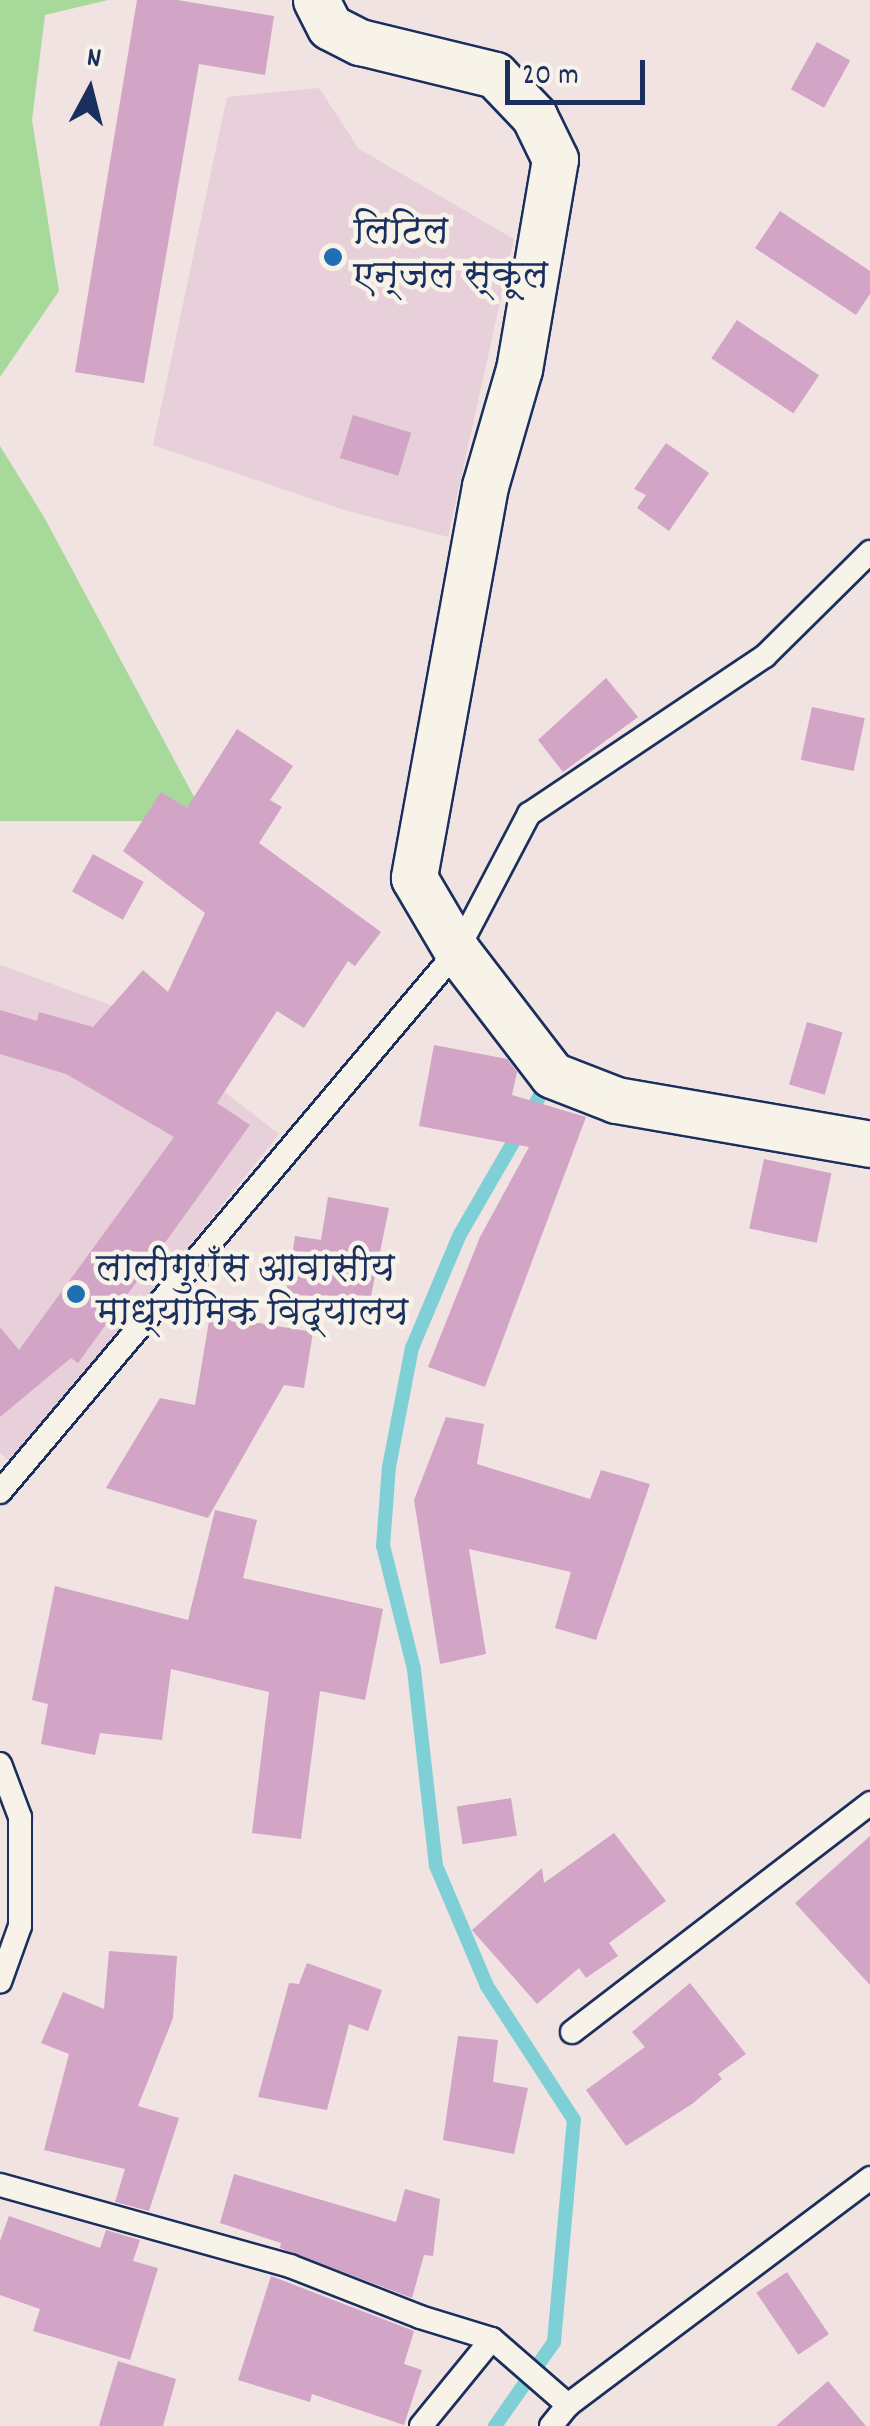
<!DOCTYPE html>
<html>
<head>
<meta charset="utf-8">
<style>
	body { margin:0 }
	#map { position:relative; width:870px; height:2426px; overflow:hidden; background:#f0e3e1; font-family:Dekko,"Playpen Sans Deva",sans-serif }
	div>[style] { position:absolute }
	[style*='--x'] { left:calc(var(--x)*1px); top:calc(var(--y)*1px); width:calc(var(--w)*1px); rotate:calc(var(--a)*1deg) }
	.built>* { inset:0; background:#e7d0d9 }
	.green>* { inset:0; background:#a7d99a }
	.stream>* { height:14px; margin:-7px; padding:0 7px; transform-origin:7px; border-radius:7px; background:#7ed0d6 }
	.building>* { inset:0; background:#d2a4c5; transform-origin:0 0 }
	.roads { filter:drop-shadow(2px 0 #1b2f5e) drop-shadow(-2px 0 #1b2f5e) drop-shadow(0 2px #1b2f5e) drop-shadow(0 -2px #1b2f5e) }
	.service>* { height:22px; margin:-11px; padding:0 11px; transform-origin:11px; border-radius:11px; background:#f7f3e8 }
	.minor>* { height:45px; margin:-22.5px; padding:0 22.5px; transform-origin:22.5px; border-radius:22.5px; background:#f7f3e8 }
	.dots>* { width:28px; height:28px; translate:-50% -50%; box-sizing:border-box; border:5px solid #f7f3e8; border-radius:50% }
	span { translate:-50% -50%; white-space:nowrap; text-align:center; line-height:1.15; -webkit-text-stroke:9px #f7f3e8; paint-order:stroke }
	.poi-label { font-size:38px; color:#1b2f5e }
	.left { translate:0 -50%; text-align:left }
	.north { position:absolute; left:40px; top:40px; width:100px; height:100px; -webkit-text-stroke:8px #f7f3e8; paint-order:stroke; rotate:7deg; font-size:28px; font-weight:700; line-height:40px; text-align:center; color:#1b2f5e }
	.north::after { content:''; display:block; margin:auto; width:35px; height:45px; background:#1b2f5e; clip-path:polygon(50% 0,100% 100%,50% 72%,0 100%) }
	.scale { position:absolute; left:505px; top:60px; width:140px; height:45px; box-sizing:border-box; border:5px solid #1b2f5e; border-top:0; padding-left:12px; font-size:30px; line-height:35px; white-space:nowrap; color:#1b2f5e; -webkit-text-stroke:8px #f7f3e8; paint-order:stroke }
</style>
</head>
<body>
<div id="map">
	<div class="built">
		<div style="clip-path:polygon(319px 88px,359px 149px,514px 239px,448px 537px,344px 510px,153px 445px,227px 97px)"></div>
		<div style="clip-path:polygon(0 965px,113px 1006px,279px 1134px,14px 1465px,0 1453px)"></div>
	</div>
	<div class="green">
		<div style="clip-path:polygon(0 0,108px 0,45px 15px,32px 120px,59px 291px,0 377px)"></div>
		<div style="clip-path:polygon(0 446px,44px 517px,207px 821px,0 821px)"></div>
	</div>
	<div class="stream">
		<div style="--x:495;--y:2426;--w:103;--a:-54.9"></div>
		<div style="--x:554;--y:2342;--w:223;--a:-84.9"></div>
		<div style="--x:574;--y:2120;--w:160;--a:-123"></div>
		<div style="--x:487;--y:1986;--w:130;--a:-113"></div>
		<div style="--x:436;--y:1866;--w:198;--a:-96.4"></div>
		<div style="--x:414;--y:1669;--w:127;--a:-104.1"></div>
		<div style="--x:383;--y:1546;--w:79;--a:-85.7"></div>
		<div style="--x:389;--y:1467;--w:121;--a:-79.1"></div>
		<div style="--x:412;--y:1348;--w:121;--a:-67.2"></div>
		<div style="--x:459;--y:1236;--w:180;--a:-60"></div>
	</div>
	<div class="building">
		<div style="clip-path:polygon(137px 0,177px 0,274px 16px,265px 75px,199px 64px,144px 383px,75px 372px)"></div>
		<div style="left:817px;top:42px;width:38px;height:54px;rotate:29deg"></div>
		<div style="clip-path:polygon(780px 211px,870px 271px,870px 294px,856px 315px,755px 248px)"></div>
		<div style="left:737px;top:320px;width:99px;height:46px;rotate:34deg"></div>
		<div style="left:353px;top:415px;width:61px;height:45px;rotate:17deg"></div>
		<div style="clip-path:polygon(666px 443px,709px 473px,669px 531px,637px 508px,646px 495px,634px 489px)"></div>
		<div style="clip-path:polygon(606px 678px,638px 717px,563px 772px,538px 740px)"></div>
		<div style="left:812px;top:707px;width:54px;height:54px;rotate:12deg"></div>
		<div style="clip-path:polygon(237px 729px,293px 766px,270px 800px,282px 807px,259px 843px,381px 932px,355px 966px,348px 961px,304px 1028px,277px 1011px,217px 1103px,250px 1125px,78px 1363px,71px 1358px,0 1417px,0 1327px,19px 1350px,174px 1137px,66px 1074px,0 1054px,0 1010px,37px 1021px,39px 1012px,93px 1027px,143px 970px,168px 992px,205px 913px,123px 851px,161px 792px,187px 808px)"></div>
		<div style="left:93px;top:854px;width:58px;height:43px;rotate:29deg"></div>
		<div style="left:807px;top:1022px;width:37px;height:65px;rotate:16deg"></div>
		<div style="clip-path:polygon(434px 1045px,507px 1059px,517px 1072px,512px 1095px,586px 1117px,485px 1387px,428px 1367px,480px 1237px,529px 1147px,419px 1126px)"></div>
		<div style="left:764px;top:1159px;width:69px;height:71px;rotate:12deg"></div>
		<div style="clip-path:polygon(328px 1197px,389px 1208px,369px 1306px,286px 1295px,295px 1236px,321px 1240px)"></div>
		<div style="clip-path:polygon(210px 1315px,313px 1332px,304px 1388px,284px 1385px,208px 1518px,106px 1488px,160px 1398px,195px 1405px)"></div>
		<div style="clip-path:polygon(446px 1417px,484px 1424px,477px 1464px,590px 1499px,601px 1470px,650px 1484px,596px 1640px,555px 1628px,571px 1572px,469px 1549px,486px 1654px,440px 1664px,414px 1500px)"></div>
		<div style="clip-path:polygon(215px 1510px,257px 1520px,243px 1578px,383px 1609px,365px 1700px,320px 1691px,301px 1839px,252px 1833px,269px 1692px,171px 1669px,162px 1740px,100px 1733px,95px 1755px,41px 1744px,48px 1704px,32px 1700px,55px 1586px,188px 1620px)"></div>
		<div style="left:511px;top:1798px;width:38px;height:55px;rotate:81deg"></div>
		<div style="clip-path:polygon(614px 1833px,666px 1901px,609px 1943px,618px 1956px,586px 1978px,579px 1968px,537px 2004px,472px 1930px,542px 1868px,544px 1883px)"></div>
		<div style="clip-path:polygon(870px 1836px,870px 1985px,795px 1903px)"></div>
		<div style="clip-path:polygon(109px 1951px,177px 1956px,173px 2018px,138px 2106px,179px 2118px,149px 2211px,115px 2202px,125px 2169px,44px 2150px,69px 2054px,41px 2043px,63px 1992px,104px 2009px)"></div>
		<div style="clip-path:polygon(307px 1963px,382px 1990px,368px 2031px,349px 2024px,327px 2110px,258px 2097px,289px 1983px,299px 1984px)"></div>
		<div style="clip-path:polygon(690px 1983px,746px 2054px,718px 2074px,722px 2079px,692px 2104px,626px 2146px,586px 2090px,645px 2047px,632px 2032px)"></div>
		<div style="clip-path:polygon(458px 2036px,498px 2040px,493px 2082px,528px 2088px,514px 2154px,443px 2140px)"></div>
		<div style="clip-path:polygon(234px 2174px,396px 2222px,405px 2189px,440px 2199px,433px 2256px,424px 2255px,412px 2298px,280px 2248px,281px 2243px,220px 2223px)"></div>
		<div style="clip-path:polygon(9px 2216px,100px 2248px,106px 2230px,140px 2240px,133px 2261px,158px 2268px,130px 2360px,33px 2331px,40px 2309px,0 2295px,0 2241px)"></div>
		<div style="left:787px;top:2272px;width:75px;height:37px;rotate:56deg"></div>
		<div style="clip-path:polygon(271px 2276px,414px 2331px,404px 2364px,422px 2370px,404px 2425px,312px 2394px,310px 2402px,238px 2380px)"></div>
		<div style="clip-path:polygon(118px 2361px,176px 2379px,163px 2426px,99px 2426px)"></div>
		<div style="clip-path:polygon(828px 2381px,866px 2426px,776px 2426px)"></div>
	</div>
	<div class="roads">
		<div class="service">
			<div style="--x:0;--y:1492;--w:708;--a:-49.81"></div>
			<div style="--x:457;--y:951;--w:155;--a:-62.3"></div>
			<div style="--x:529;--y:814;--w:284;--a:-33.8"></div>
			<div style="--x:765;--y:656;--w:148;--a:-44.7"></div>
			<div style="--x:0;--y:1764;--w:57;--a:69.3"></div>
			<div style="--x:20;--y:1817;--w:109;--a:90"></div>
			<div style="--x:20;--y:1926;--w:59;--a:109.7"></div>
			<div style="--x:572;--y:2032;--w:376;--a:-37.5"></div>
			<div style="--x:0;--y:2185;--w:301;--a:15.6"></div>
			<div style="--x:290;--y:2266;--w:140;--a:21.4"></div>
			<div style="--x:420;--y:2317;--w:75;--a:17"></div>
			<div style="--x:492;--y:2339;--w:101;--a:41"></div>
			<div style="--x:421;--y:2426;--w:112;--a:-50.8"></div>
			<div style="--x:551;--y:2426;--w:27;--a:-51"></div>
			<div style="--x:568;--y:2405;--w:378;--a:-36.9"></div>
		</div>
		<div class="minor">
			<div style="--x:316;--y:0;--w:30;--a:63"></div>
			<div style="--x:330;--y:27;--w:34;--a:27"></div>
			<div style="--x:360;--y:42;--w:139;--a:13.7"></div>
			<div style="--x:495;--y:75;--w:57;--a:46.4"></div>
			<div style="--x:534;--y:116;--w:48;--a:64"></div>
			<div style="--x:555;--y:159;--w:213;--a:99.7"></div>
			<div style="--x:519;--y:369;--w:122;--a:106.2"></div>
			<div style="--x:485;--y:486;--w:398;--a:100.3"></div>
			<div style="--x:414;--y:878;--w:85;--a:59.5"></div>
			<div style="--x:457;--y:951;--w:156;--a:52.5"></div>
			<div style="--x:552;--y:1075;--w:69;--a:21.3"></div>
			<div style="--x:616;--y:1100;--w:258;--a:9.8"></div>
		</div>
	</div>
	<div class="dots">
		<div style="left:333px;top:257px;background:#1f6fb2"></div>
		<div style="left:76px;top:1294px;background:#1f6fb2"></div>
	</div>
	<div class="poi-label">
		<span class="left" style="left:353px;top:257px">लिटिल<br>एन्जल स्कूल</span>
		<span class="left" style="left:96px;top:1294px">लालीगुराँस आवासीय<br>माध्यामिक विद्यालय</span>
	</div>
	<div class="north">N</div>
	<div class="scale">20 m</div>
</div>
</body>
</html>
